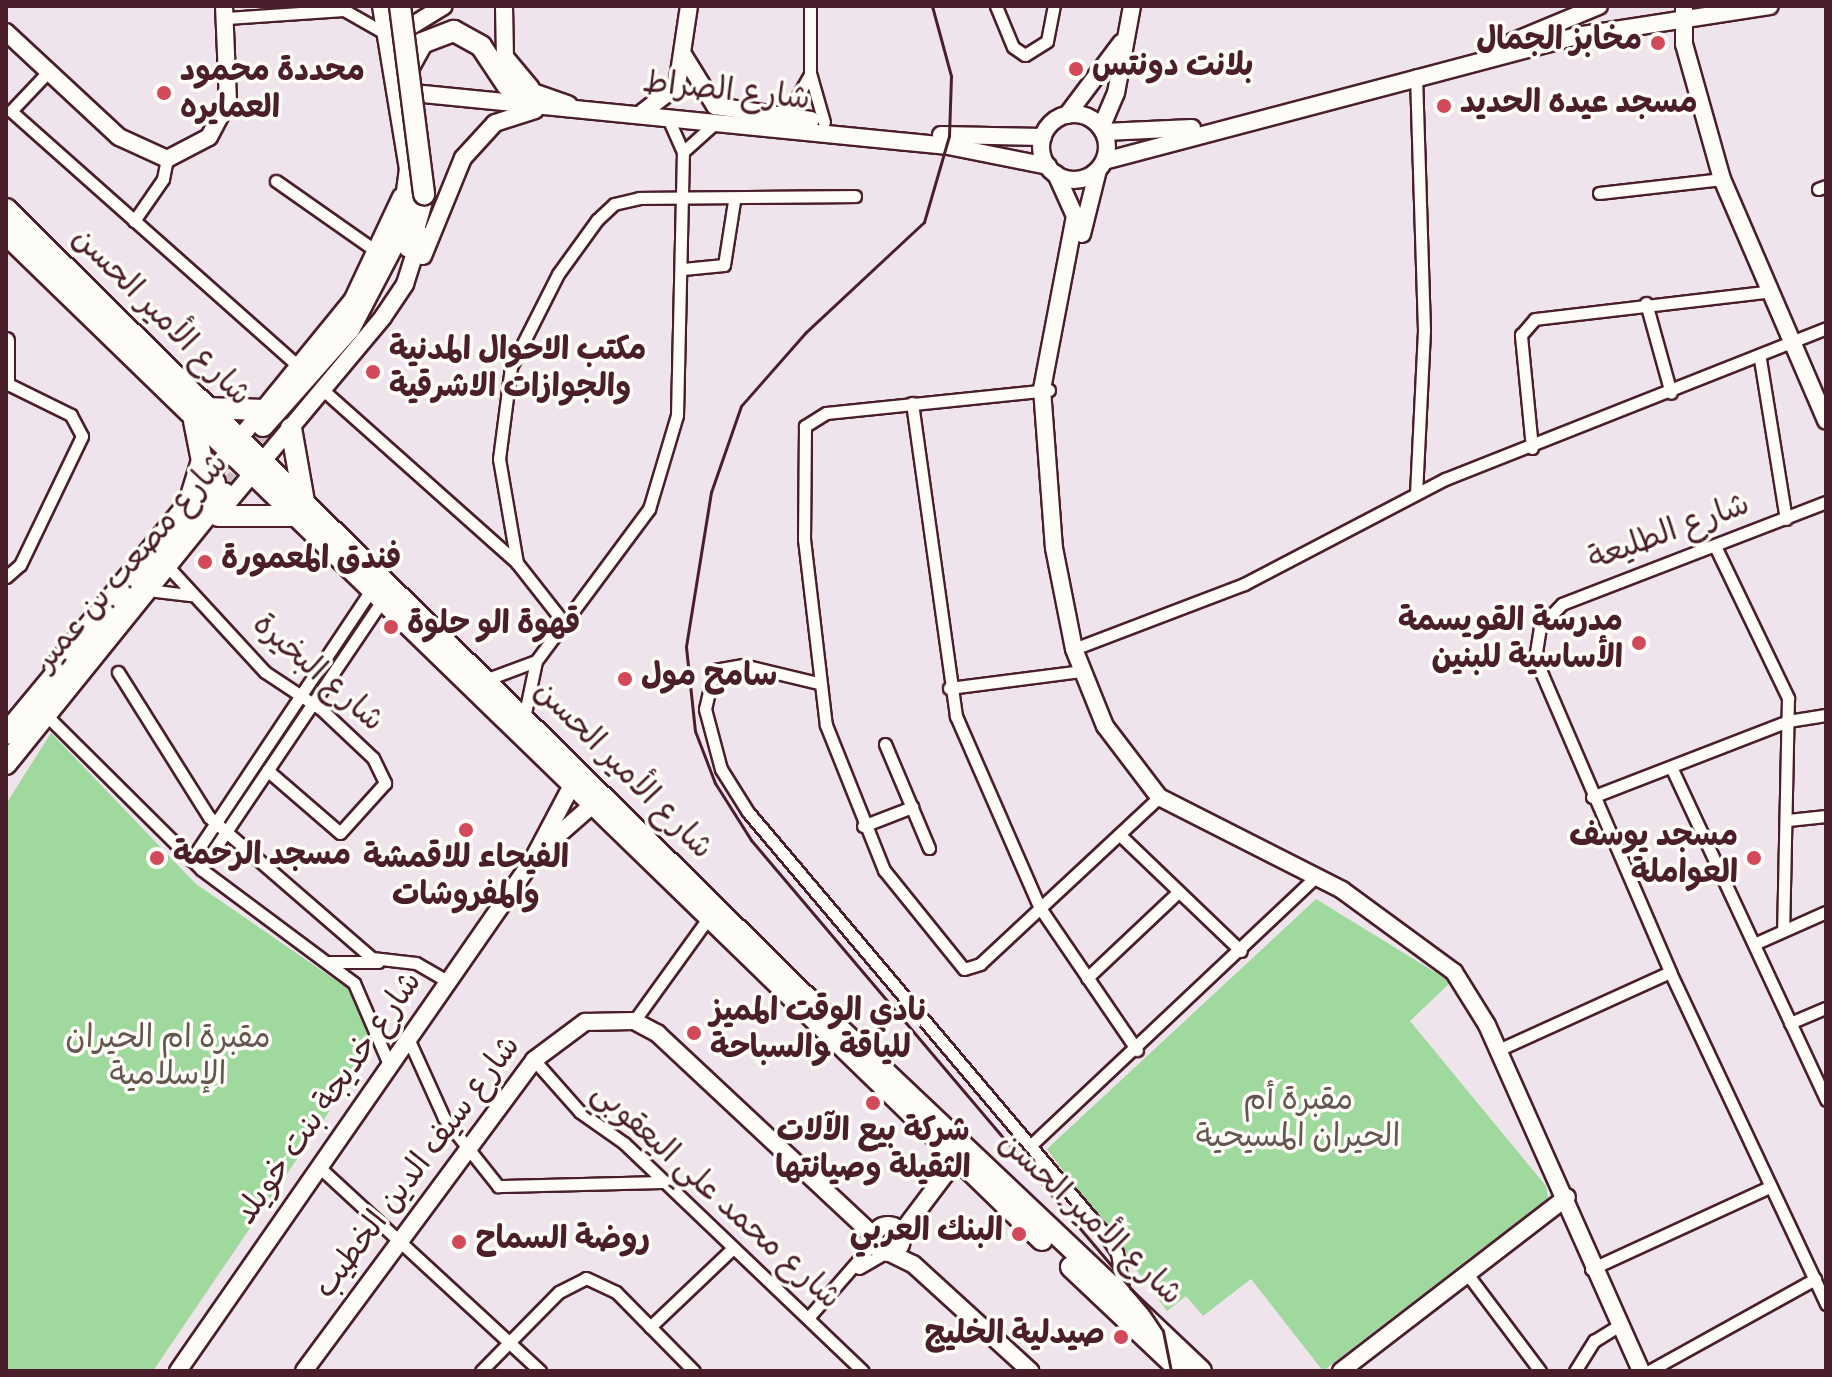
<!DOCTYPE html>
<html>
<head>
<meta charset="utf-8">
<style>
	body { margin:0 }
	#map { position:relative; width:1832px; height:1377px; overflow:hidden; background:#f0e4ec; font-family:Dekko,"Playpen Sans Arabic",sans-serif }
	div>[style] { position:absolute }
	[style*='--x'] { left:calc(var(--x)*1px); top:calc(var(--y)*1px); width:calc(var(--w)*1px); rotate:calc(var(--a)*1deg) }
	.green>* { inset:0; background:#a0d99d }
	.highway-tunnel>* { height:20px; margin-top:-10px; transform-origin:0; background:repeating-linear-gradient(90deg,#cfbdc5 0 20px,transparent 0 30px) }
	.roads { filter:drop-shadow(2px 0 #4a1f2b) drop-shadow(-2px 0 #4a1f2b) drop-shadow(0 2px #4a1f2b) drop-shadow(0 -2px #4a1f2b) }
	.street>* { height:11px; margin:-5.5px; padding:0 5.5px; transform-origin:5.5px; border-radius:5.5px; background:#fdfcf7 }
	.secondary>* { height:16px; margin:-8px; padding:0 8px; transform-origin:8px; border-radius:8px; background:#fdfcf7 }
	.secondary>.ring { margin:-8px; padding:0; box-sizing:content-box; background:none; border:16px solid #fdfcf7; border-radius:50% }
	.highway>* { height:20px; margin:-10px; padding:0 10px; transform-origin:10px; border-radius:10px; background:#fdfcf7 }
	.rail>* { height:3px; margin:-1.5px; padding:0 1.5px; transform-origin:1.5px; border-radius:1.5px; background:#4a1f2b }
	.bridges { filter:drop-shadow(2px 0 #4a1f2b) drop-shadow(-2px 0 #4a1f2b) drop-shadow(0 2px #4a1f2b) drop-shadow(0 -2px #4a1f2b) }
	.highway-bridge>* { height:20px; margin:-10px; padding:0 10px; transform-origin:10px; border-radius:10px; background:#fdfcf7 }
	.dots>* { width:22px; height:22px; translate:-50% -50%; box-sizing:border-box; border:4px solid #fdfcf7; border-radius:50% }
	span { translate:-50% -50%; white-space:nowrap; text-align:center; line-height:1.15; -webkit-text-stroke:7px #fdfcf7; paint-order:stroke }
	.poi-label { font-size:32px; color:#4a1f2b; font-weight:700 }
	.right { translate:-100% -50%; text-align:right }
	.left { translate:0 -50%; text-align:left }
	.street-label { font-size:32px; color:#4a1f2b }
	.park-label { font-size:32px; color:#64574d }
	.frame { position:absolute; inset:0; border:8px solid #4a1f2b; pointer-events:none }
</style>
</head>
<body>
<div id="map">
	<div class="green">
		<div style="clip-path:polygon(51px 733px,196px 884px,350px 990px,373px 1047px,153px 1371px,6px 1371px,6px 804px)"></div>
		<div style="clip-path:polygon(1316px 899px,1451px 982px,1410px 1021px,1546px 1186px,1548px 1198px,1323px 1371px,1251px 1279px,1203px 1316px,1186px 1296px,1167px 1311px,1047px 1149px)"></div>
	</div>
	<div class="highway-tunnel">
		<div style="--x:225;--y:493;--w:76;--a:-50.9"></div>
	</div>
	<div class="roads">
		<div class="street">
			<div style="--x:810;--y:6;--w:67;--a:90"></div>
			<div style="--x:810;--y:73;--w:51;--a:74.1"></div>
			<div style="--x:996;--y:6;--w:44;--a:67.5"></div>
			<div style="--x:1013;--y:47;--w:14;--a:34"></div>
			<div style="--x:1025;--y:55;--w:26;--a:-32"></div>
			<div style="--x:1047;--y:41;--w:36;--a:-79"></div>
			<div style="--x:227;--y:18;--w:117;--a:-3.9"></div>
			<div style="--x:344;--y:10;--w:51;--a:29.6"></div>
			<div style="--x:47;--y:73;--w:52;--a:133.5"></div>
			<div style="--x:11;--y:111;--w:385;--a:41.6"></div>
			<div style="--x:776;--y:114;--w:20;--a:-30"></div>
			<div style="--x:793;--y:104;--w:34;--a:-60"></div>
			<div style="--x:684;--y:151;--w:40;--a:-42"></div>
			<div style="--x:276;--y:181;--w:126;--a:35"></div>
			<div style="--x:1818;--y:189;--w:9;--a:-21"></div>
			<div style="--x:1599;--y:193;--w:124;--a:-6.5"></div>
			<div style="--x:134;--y:221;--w:51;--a:-55.4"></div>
			<div style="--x:163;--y:179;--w:20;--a:-79"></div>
			<div style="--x:683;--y:269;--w:41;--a:-5.6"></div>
			<div style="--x:724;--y:265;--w:65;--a:-81.1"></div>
			<div style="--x:1646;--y:303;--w:93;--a:74.5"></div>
			<div style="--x:1760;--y:359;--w:162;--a:80.8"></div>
			<div style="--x:323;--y:390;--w:260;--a:41.7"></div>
			<div style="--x:517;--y:563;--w:78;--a:51.8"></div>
			<div style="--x:1049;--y:390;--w:224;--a:174.1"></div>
			<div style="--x:826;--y:413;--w:25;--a:148"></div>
			<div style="--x:805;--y:426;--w:113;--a:90.5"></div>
			<div style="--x:804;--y:539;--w:187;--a:83.3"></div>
			<div style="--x:826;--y:725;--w:156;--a:68.2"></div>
			<div style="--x:884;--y:870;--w:127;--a:51.1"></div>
			<div style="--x:964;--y:969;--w:17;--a:-17"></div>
			<div style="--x:980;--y:964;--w:245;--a:-43"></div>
			<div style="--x:912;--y:403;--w:316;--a:82"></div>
			<div style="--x:956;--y:716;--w:210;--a:66.4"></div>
			<div style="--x:1040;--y:908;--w:172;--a:55.7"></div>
			<div style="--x:1532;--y:448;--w:114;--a:-95.6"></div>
			<div style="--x:1521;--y:335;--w:21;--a:-49"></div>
			<div style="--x:1535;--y:319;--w:232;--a:-6.7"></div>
			<div style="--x:1416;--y:494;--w:164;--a:-87.2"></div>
			<div style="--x:1424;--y:330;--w:255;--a:-91.8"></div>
			<div style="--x:1826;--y:502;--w:283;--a:158.9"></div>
			<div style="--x:1562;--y:604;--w:32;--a:134"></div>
			<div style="--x:1540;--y:627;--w:31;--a:99"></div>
			<div style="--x:1535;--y:658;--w:342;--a:66.7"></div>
			<div style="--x:1670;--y:972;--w:367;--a:64.8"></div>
			<div style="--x:1715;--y:546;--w:169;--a:64.3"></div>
			<div style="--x:1788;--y:698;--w:231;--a:91.2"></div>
			<div style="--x:517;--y:563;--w:106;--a:-99.8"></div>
			<div style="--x:499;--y:459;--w:93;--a:-82.6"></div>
			<div style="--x:511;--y:367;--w:104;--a:-63.2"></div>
			<div style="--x:558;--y:274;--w:67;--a:-54.2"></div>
			<div style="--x:597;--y:220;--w:23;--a:-43"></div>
			<div style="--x:614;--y:204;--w:26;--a:-13"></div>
			<div style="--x:639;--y:198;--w:216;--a:-0.5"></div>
			<div style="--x:172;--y:571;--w:137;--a:47.4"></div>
			<div style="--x:265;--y:672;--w:67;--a:33.5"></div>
			<div style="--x:321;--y:709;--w:71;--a:43.3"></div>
			<div style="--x:373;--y:758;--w:28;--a:64"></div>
			<div style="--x:385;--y:783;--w:67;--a:132"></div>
			<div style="--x:340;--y:833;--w:96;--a:-139.2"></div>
			<div style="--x:6;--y:577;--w:18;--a:-41"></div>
			<div style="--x:20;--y:565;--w:143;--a:-64.3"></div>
			<div style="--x:82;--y:436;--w:24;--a:-118"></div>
			<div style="--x:71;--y:415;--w:72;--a:-153.8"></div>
			<div style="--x:156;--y:591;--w:34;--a:7"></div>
			<div style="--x:1074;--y:649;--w:182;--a:-20.9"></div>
			<div style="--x:1244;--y:584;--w:227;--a:-27.6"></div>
			<div style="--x:1445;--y:479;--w:410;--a:-21.6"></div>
			<div style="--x:118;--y:672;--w:171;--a:57.9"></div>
			<div style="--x:209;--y:817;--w:216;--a:40.9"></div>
			<div style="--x:372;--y:958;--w:44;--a:6.5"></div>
			<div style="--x:416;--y:963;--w:36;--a:30"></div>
			<div style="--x:485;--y:680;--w:54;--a:-20.4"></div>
			<div style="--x:818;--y:683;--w:77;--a:-166.5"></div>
			<div style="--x:743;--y:665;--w:29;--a:170"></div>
			<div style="--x:714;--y:670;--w:40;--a:103"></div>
			<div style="--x:705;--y:709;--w:62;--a:75.1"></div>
			<div style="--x:721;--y:769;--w:51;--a:57.9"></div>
			<div style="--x:748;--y:812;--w:550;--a:49.79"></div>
			<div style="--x:1103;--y:1232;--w:25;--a:56"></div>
			<div style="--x:1117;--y:1253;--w:43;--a:80.5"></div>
			<div style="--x:949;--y:688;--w:133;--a:-7.3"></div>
			<div style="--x:44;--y:713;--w:221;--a:44.8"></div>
			<div style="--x:201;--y:869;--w:191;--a:36.7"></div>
			<div style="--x:354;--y:983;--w:86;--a:66.7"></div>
			<div style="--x:524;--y:718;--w:58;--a:-78.1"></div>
			<div style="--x:536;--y:661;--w:189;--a:-53.4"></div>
			<div style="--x:649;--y:509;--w:98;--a:-73.4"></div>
			<div style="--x:677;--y:415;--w:263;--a:-88.7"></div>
			<div style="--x:683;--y:152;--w:39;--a:-114"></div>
			<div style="--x:885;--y:744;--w:113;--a:67.1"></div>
			<div style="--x:1672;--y:769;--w:365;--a:65"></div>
			<div style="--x:1592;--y:797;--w:210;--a:-21.2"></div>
			<div style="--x:1788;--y:721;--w:38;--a:-9"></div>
			<div style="--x:1788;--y:820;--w:38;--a:-6"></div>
			<div style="--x:863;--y:826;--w:53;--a:-21.2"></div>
			<div style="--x:1121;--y:836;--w:166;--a:43.8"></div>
			<div style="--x:191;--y:860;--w:322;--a:-56.3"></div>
			<div style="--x:201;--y:869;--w:322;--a:-56"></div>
			<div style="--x:1754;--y:944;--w:79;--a:-24"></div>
			<div style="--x:328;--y:962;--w:50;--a:0"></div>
			<div style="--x:1087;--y:978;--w:122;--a:-43.3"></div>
			<div style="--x:634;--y:1021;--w:123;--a:-54.2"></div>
			<div style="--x:1790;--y:1023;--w:39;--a:-23"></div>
			<div style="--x:407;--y:1036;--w:90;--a:65.7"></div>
			<div style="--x:444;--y:1118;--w:87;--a:51.5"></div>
			<div style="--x:498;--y:1186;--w:168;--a:-1.4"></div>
			<div style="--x:1496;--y:1051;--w:191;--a:-24.4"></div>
			<div style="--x:534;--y:1060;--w:69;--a:48.5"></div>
			<div style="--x:580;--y:1112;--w:54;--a:35.2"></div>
			<div style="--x:624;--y:1143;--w:330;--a:43.7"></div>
			<div style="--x:1031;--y:1145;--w:392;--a:-43.3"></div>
			<div style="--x:319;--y:1167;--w:301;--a:42.7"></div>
			<div style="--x:859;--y:1268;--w:30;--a:-30"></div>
			<div style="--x:1591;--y:1269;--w:194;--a:-24.7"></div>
			<div style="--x:1468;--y:1275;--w:120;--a:53.1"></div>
			<div style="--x:808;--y:1318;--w:101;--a:-49"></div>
			<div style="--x:650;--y:1327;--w:115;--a:-43.6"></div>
			<div style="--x:481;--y:1371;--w:111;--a:-45.4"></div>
			<div style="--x:559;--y:1292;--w:30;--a:-27"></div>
			<div style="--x:586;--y:1278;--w:33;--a:25"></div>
			<div style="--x:616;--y:1292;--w:111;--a:45.4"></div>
			<div style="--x:1575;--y:1371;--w:36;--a:-58"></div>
			<div style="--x:1594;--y:1341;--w:31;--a:-32"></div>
			<div style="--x:1649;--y:1371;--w:190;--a:-29"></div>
		</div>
		<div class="secondary">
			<div style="--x:504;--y:6;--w:51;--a:88.9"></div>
			<div style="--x:505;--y:57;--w:40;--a:50"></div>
			<div style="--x:1684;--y:6;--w:38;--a:90"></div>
			<div style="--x:1684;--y:44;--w:140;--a:74.3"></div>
			<div style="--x:1722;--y:179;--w:263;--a:66.7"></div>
			<div style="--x:6;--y:32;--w:154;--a:42.9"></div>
			<div style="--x:119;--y:137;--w:53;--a:24.6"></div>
			<div style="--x:167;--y:159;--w:47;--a:-27.6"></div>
			<div style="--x:209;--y:137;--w:41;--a:-62.2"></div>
			<div style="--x:228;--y:101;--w:95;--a:-92.4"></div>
			<div style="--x:395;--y:36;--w:57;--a:-31.5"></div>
			<div style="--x:1512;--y:42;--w:94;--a:-22.5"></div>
			<div style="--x:684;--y:56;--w:59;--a:58.2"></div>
			<div style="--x:715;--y:106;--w:97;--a:8.3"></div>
			<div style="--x:403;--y:92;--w:548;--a:5.66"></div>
			<div style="--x:948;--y:146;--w:102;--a:11.3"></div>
			<div style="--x:643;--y:112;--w:43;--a:-37.4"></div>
			<div style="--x:677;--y:86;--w:81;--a:-81.5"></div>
			<div class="ring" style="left:1041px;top:114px;width:50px;height:50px"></div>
			<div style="--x:1067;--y:115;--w:90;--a:-53.1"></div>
			<div style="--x:1101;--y:128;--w:38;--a:-67"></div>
			<div style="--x:1116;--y:93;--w:88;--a:-79.6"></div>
			<div style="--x:1104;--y:132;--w:88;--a:-2.6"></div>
			<div style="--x:941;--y:135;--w:102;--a:1.1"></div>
			<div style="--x:1104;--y:161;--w:488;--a:-14.8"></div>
			<div style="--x:1576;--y:36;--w:196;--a:-8.8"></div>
			<div style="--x:1056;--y:174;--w:46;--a:65.7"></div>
			<div style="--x:1075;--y:216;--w:176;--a:100.8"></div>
			<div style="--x:1042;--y:389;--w:159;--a:85.7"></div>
			<div style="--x:1054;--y:548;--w:103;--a:78.8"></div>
			<div style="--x:1074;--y:649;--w:83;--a:68.1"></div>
			<div style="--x:1105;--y:726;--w:89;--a:52.7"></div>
			<div style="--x:1159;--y:797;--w:205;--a:26.9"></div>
			<div style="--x:1342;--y:890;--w:139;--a:36.2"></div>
			<div style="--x:1454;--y:972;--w:62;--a:58.1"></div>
			<div style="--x:1487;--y:1025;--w:379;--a:66"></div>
			<div style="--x:1082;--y:234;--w:66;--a:-76"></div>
			<div style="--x:423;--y:256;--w:106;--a:-67.8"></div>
			<div style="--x:463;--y:158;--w:47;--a:-47.6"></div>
			<div style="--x:495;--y:123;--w:42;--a:-18"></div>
			<div style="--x:6;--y:341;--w:42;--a:90"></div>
			<div style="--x:221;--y:511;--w:253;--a:-50.1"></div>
			<div style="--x:383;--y:317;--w:40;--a:-56"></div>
			<div style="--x:405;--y:284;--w:52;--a:-72.3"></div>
			<div style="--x:53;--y:667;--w:473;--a:-50.8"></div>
			<div style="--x:352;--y:301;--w:115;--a:-64.8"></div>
			<div style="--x:549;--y:843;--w:55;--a:-41.3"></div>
			<div class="ring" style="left:874px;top:1225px;width:12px;height:12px"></div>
			<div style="--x:901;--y:1233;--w:91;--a:-53"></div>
			<div style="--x:890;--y:1253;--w:25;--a:26"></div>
			<div style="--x:913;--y:1264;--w:159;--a:42.4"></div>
			<div style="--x:178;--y:1371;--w:621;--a:-55.23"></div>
			<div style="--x:532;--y:861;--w:84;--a:-62.2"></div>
			<div style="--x:304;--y:1371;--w:387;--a:-53.5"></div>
			<div style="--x:534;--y:1060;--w:64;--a:-36.7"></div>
			<div style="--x:585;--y:1022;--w:49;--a:-1.2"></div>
			<div style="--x:634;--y:1021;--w:27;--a:28"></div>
			<div style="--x:658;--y:1034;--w:296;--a:43.1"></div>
			<div style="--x:1341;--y:1371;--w:285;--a:-37.6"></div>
		</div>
		<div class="highway">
			<div style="--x:410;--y:65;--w:25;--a:-61"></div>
			<div style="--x:422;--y:43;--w:34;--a:-21"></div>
			<div style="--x:454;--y:31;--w:31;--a:29"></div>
			<div style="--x:481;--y:46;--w:47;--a:56.3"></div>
			<div style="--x:507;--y:85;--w:64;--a:19.3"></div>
			<div style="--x:6;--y:209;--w:1129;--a:44.57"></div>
			<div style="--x:810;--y:1001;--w:538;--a:43.42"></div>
			<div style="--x:6;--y:234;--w:1444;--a:44.16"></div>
			<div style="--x:409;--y:247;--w:55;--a:-74.2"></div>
			<div style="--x:206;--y:408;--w:57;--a:2"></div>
			<div style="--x:263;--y:426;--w:131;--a:-48.4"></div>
			<div style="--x:350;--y:328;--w:113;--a:-62.5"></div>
			<div style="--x:402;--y:228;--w:60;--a:-82.3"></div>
			<div style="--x:410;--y:169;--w:165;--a:-99.4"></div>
			<div style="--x:291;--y:428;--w:75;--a:80"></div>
			<div style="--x:192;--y:493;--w:34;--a:-73"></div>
			<div style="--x:202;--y:461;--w:41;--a:-101.3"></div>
			<div style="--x:218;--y:516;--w:78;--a:0"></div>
			<div style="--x:6;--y:734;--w:327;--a:-50.3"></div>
			<div style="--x:6;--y:764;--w:348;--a:-51.1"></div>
			<div style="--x:1071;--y:1267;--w:151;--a:43.4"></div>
		</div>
	</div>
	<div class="rail">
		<div style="--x:932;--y:6;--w:73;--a:74.8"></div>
		<div style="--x:951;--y:76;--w:60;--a:91.9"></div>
		<div style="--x:949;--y:136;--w:90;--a:106.2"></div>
		<div style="--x:924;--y:222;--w:161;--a:137"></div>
		<div style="--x:806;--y:332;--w:98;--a:131.3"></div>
		<div style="--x:741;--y:406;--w:91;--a:109.2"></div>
		<div style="--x:711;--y:492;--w:157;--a:99.2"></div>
		<div style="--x:686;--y:647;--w:84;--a:83.9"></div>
		<div style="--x:695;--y:731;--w:56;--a:69"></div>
		<div style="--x:715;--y:783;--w:67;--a:57.7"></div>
		<div style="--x:751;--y:840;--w:616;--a:49.74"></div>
		<div style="--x:1149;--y:1310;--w:25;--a:56"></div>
		<div style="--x:1163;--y:1331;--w:41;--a:78.7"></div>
	</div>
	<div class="bridges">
		<div class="highway-bridge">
			<div style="--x:400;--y:6;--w:190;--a:82.7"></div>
		</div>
	</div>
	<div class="dots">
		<div style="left:1658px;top:43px;background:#d1495b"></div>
		<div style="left:1076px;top:69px;background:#d1495b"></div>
		<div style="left:164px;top:93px;background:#d1495b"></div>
		<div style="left:1444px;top:106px;background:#d1495b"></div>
		<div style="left:373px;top:372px;background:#d1495b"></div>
		<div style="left:205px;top:562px;background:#d1495b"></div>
		<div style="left:391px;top:627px;background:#d1495b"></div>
		<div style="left:1639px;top:643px;background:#d1495b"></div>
		<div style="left:625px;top:679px;background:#d1495b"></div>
		<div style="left:466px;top:830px;background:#d1495b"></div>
		<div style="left:157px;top:858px;background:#d1495b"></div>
		<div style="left:1754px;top:858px;background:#d1495b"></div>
		<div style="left:694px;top:1033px;background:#d1495b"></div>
		<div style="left:873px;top:1103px;background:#d1495b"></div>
		<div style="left:1019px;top:1234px;background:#d1495b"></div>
		<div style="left:459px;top:1242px;background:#d1495b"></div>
		<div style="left:1121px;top:1337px;background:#d1495b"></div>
	</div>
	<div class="poi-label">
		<span class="right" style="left:1642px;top:43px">مخابز الجمال</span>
		<span class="left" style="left:1092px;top:69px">بلانت دونتس</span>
		<span class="left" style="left:180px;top:93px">محددة محمود<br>العمايره</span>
		<span class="left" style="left:1460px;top:106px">مسجد عيده الحديد</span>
		<span class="left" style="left:389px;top:372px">مكتب الاحوال المدنية<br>والجوازات الاشرقية</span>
		<span class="left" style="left:221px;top:562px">فندق المعمورة</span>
		<span class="right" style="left:1623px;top:643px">مدرسة القويسمة<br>الأساسية للبنين</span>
		<span class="left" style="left:407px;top:627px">قهوة الو حلوة</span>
		<span class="left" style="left:641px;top:679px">سامح مول</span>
		<span class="right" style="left:1738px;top:858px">مسجد يوسف<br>العواملة</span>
		<span class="left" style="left:173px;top:858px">مسجد الرحمة</span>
		<span style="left:466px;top:880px">الفيحاء للاقمشة<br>والمفروشات</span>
		<span class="left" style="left:710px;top:1033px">نادي الوقت المميز<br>للياقة والسباحة</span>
		<span style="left:873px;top:1153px">شركة بيع الآلات<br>الثقيلة وصيانتها</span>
		<span class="right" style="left:1003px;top:1234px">البنك العربي</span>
		<span class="left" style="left:475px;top:1242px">روضة السماح</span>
		<span class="right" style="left:1105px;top:1337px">صيدلية الخليج</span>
	</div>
	<div class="street-label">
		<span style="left:726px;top:94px;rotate:6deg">شارع الصراط</span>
		<span style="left:159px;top:319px;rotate:45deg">شارع الأمير الحسن</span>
		<span style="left:1670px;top:535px;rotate:-20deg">شارع الطليعة</span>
		<span style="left:134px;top:564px;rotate:-49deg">شارع مصعب بن عمير</span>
		<span style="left:316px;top:675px;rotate:41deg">شارع البخيرة</span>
		<span style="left:621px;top:772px;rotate:45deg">شارع الأمير الحسن</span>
		<span style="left:331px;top:1100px;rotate:-55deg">شارع خديجة بنت خويلد</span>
		<span style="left:420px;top:1169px;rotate:-53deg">شارع سيف الدين الخطيب</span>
		<span style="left:714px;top:1198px;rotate:42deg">شارع محمد علي اليعقوبي</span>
		<span style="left:1088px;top:1221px;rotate:43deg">شارع الأمير الحسن</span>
	</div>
	<div class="park-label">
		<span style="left:168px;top:1060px">مقبرة ام الحيران<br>الإسلامية</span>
		<span style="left:1298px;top:1122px">مقبرة أم<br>الحيران المسيحية</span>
	</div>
	<div class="frame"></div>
</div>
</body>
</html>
